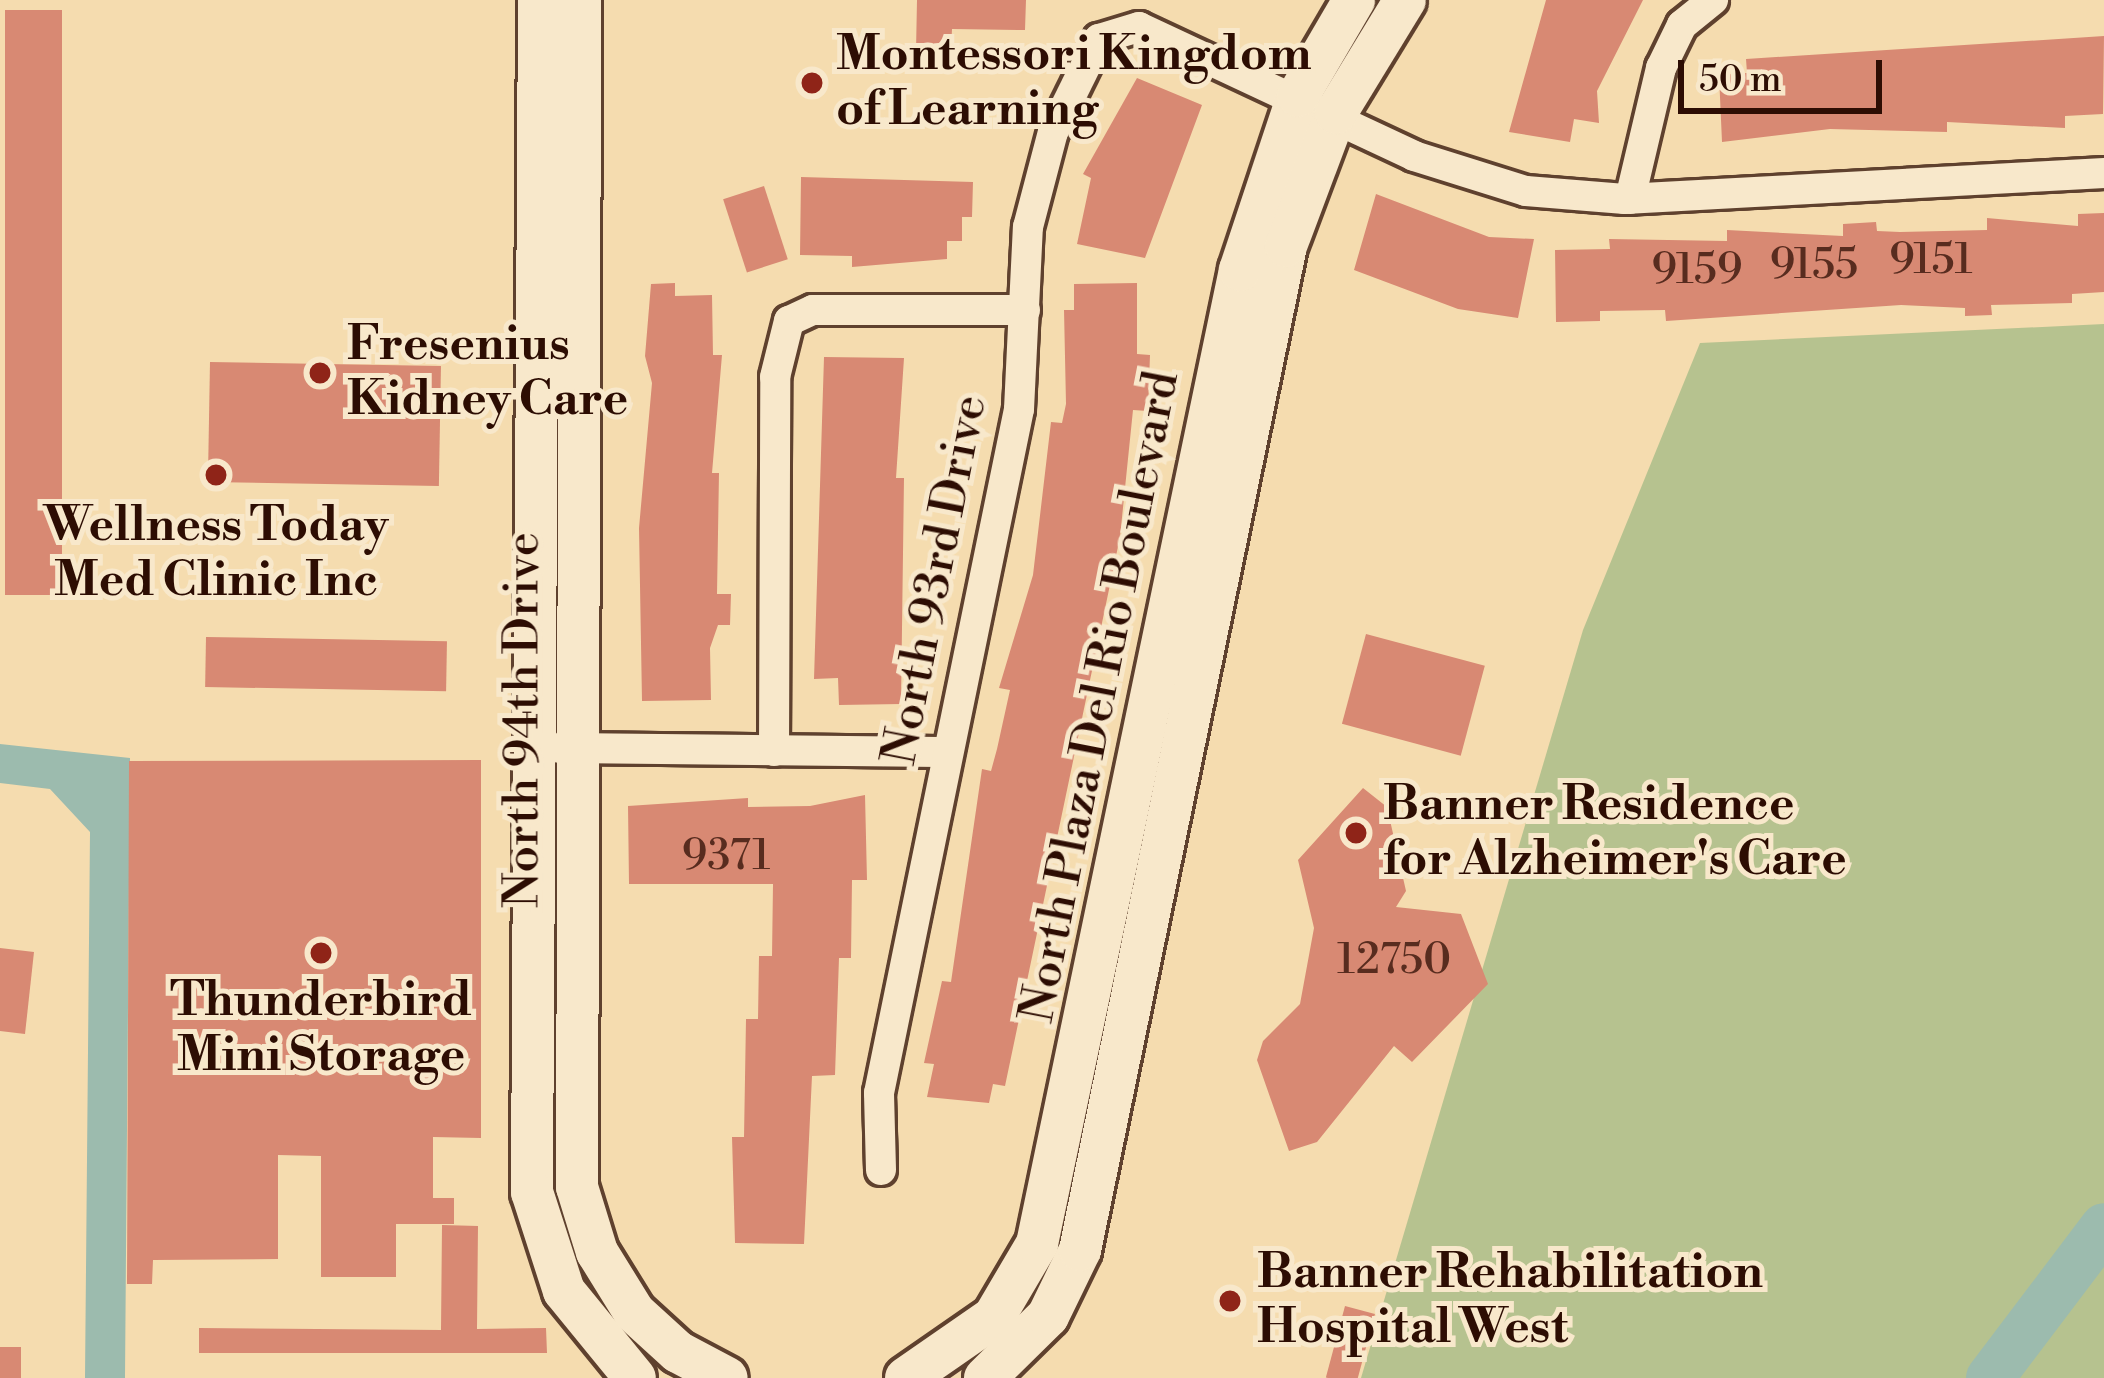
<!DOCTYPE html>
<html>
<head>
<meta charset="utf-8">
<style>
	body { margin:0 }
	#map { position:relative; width:2104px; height:1378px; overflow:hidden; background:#f5dcaf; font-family:"Libre Bodoni",serif }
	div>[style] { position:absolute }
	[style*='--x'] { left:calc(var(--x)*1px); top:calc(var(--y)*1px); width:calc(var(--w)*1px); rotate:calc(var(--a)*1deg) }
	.green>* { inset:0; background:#b6c28f }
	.water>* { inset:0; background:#9cbbae }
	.river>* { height:48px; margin:-24px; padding:0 24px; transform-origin:24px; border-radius:24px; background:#9cbbae }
	.building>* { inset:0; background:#d88973; transform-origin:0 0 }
	.roads { filter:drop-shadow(3px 0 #5f412e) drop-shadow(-3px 0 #5f412e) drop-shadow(0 3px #5f412e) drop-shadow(0 -3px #5f412e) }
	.street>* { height:30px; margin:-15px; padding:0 15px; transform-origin:15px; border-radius:15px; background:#f8e8cb }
	.secondary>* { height:42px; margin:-21px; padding:0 21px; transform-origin:21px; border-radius:21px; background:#f8e8cb }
	.dots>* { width:33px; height:33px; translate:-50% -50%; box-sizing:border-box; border:6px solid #f8e8cb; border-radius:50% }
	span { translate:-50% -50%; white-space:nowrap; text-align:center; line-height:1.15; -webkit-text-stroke:10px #f8e8cb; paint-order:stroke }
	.number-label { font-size:42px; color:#582c1f }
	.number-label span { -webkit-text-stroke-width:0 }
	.poi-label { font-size:48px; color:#2d0d03; font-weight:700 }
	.left { translate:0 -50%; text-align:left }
	.street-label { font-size:48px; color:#2d0d03 }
	.scale { position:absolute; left:1678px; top:60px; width:204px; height:54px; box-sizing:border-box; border:6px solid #2d0d03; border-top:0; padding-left:15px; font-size:36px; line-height:42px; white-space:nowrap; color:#2d0d03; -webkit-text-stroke:9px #f8e8cb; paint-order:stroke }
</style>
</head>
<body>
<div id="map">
	<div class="green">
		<div style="clip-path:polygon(2104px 324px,2104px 1378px,1361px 1378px,1583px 630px,1700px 343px)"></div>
	</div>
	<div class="water">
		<div style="clip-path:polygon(0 744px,130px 758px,125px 1378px,85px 1378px,90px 832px,50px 789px,0 783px)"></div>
	</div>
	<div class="river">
		<div style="--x:1990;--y:1378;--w:189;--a:-52.9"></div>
	</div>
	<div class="building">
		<div style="clip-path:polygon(917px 0,1026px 0,1025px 30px,952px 29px,951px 51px,916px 51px)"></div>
		<div style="clip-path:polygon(1546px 0,1643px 0,1597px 91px,1599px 123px,1574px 119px,1570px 142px,1509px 132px)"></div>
		<div style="left:5px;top:10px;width:57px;height:585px"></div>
		<div style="clip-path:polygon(2104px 36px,2103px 114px,2065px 116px,2065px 128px,1947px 122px,1947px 132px,1830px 129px,1722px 142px,1719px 75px,1747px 73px,1746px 59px)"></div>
		<div style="clip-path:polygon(1137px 78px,1202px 105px,1145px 258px,1077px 244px,1091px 178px,1083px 174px)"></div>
		<div style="clip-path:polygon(801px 177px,973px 182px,972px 217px,962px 217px,962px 241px,947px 241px,947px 259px,852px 267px,852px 256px,800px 255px)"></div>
		<div style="left:764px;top:186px;width:77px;height:43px;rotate:72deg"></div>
		<div style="clip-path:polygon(1376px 194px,1489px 237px,1534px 239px,1518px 318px,1458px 309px,1354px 270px)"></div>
		<div style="clip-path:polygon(2104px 213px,2104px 292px,2072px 294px,2072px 303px,1991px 305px,1992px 315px,1965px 316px,1965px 308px,1901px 305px,1666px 321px,1665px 310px,1600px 311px,1600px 321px,1556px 322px,1555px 250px,1610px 249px,1609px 239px,1727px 241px,1727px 230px,1843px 236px,1843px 224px,1876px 222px,1877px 231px,1900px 232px,1987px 230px,1987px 218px,2078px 226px,2078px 214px)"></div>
		<div style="clip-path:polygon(675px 283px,675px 296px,712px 295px,713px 355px,722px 355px,712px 473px,719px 473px,717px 594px,731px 594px,730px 625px,718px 625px,710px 648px,711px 700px,642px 701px,639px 528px,652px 383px,645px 356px,651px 284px)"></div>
		<div style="clip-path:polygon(1137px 283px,1137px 354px,1150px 355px,1148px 411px,1133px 410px,1120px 537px,1005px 1086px,993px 1084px,989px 1103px,927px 1097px,934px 1064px,924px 1063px,942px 981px,951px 982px,982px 769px,991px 771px,997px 749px,1010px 690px,999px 688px,1033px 575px,1051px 422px,1062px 423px,1066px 404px,1064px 310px,1074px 310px,1074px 284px)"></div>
		<div style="clip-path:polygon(824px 357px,904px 358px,896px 478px,904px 478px,901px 704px,839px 705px,838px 678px,814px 679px)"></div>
		<div style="left:210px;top:362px;width:231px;height:120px;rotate:1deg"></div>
		<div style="left:1366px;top:634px;width:123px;height:93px;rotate:15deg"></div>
		<div style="left:206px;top:637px;width:241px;height:50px;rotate:1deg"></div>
		<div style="clip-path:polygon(481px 760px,481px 1138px,433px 1137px,433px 1198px,454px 1198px,454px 1224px,396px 1224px,396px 1277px,321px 1277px,321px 1156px,278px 1155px,278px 1259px,153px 1260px,152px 1284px,127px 1284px,129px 761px)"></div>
		<div style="clip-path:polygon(1363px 788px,1387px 807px,1406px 891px,1396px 907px,1461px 914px,1488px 984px,1412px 1062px,1394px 1046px,1317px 1142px,1289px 1151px,1257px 1060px,1263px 1041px,1300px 1004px,1314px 928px,1298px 860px)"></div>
		<div style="clip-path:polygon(865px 795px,867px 880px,852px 880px,851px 958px,839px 958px,835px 1075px,812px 1076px,804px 1244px,735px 1243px,732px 1137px,744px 1137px,746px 1019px,758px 1019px,759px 956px,772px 956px,773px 884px,629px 884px,628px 806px,748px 798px,748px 807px,810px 806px)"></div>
		<div style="clip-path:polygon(0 948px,34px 952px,25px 1034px,0 1031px)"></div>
		<div style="clip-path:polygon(442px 1225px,478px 1226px,477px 1329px,546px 1328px,547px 1353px,199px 1353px,199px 1328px,441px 1330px)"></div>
		<div style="left:1345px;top:1306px;width:31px;height:74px;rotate:15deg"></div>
		<div style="left:0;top:1347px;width:21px;height:31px"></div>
	</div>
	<div class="roads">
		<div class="street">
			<div style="--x:1630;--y:199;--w:135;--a:-76.7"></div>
			<div style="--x:1661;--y:68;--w:48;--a:-64"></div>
			<div style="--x:1682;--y:25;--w:40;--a:-39"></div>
			<div style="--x:559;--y:748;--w:389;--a:0.6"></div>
			<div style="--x:774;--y:751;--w:374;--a:-89.8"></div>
			<div style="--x:775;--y:377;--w:58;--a:-76"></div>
			<div style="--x:789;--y:321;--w:26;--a:-25"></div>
			<div style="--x:813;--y:310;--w:212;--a:0"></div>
			<div style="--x:881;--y:1170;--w:77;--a:-91.5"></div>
			<div style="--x:879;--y:1093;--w:698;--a:-78.43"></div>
			<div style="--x:1019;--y:409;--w:182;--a:-87.2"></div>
			<div style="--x:1028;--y:227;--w:98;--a:-75.3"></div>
			<div style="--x:1053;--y:132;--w:104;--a:-63.7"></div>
			<div style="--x:1099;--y:39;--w:42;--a:-16.7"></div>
			<div style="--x:1139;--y:27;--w:304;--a:25.1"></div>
			<div style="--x:1414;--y:156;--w:117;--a:17.4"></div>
			<div style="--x:1526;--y:191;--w:99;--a:4.6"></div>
			<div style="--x:1625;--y:199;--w:480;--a:-3.1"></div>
		</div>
		<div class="secondary">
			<div style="--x:539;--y:0;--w:1192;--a:90.34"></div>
			<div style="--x:532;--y:1192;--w:104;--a:72.1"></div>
			<div style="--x:564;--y:1291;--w:112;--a:50.8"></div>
			<div style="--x:580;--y:0;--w:1187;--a:90.14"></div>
			<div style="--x:577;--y:1187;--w:68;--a:72.9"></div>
			<div style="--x:597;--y:1252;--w:70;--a:58.3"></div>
			<div style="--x:634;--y:1312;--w:59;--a:42.3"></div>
			<div style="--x:678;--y:1352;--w:55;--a:28"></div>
			<div style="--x:906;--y:1378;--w:107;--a:-34.7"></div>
			<div style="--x:994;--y:1317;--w:85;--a:-59.5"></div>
			<div style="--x:1037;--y:1244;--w:995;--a:-78.23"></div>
			<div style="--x:1240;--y:270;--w:183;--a:-71.6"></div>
			<div style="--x:1298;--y:96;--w:111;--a:-59.7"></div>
			<div style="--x:985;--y:1378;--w:88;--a:-44.5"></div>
			<div style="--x:1048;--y:1316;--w:73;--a:-64.1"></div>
			<div style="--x:1080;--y:1250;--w:1025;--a:-78.41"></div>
			<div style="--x:1286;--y:246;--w:142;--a:-69.4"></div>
			<div style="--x:1336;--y:113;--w:132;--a:-58.6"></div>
		</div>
	</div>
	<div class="dots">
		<div style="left:812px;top:83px;background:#8f2418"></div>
		<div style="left:320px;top:373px;background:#8f2418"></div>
		<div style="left:216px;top:475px;background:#8f2418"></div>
		<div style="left:1356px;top:833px;background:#8f2418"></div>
		<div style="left:321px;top:953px;background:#8f2418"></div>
		<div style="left:1230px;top:1301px;background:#8f2418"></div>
	</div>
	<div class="number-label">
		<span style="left:1931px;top:261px">9151</span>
		<span style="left:1814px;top:266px">9155</span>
		<span style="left:1697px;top:271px">9159</span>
		<span style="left:726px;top:857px">9371</span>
		<span style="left:1394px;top:961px">12750</span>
	</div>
	<div class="poi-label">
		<span class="left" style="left:836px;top:83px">Montessori Kingdom<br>of Learning</span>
		<span class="left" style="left:347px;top:373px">Fresenius<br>Kidney Care</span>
		<span style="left:216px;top:554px">Wellness Today<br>Med Clinic Inc</span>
		<span class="left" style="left:1383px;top:833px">Banner Residence<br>for Alzheimer's Care</span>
		<span style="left:321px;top:1029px">Thunderbird<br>Mini Storage</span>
		<span class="left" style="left:1257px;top:1301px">Banner Rehabilitation<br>Hospital West</span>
	</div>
	<div class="street-label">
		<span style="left:936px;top:580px;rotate:-79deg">North 93rd Drive</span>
		<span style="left:1101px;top:697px;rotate:-79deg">North Plaza Del Rio Boulevard</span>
		<span style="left:524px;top:720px;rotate:-90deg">North 94th Drive</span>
	</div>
	<div class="scale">50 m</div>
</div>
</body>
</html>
